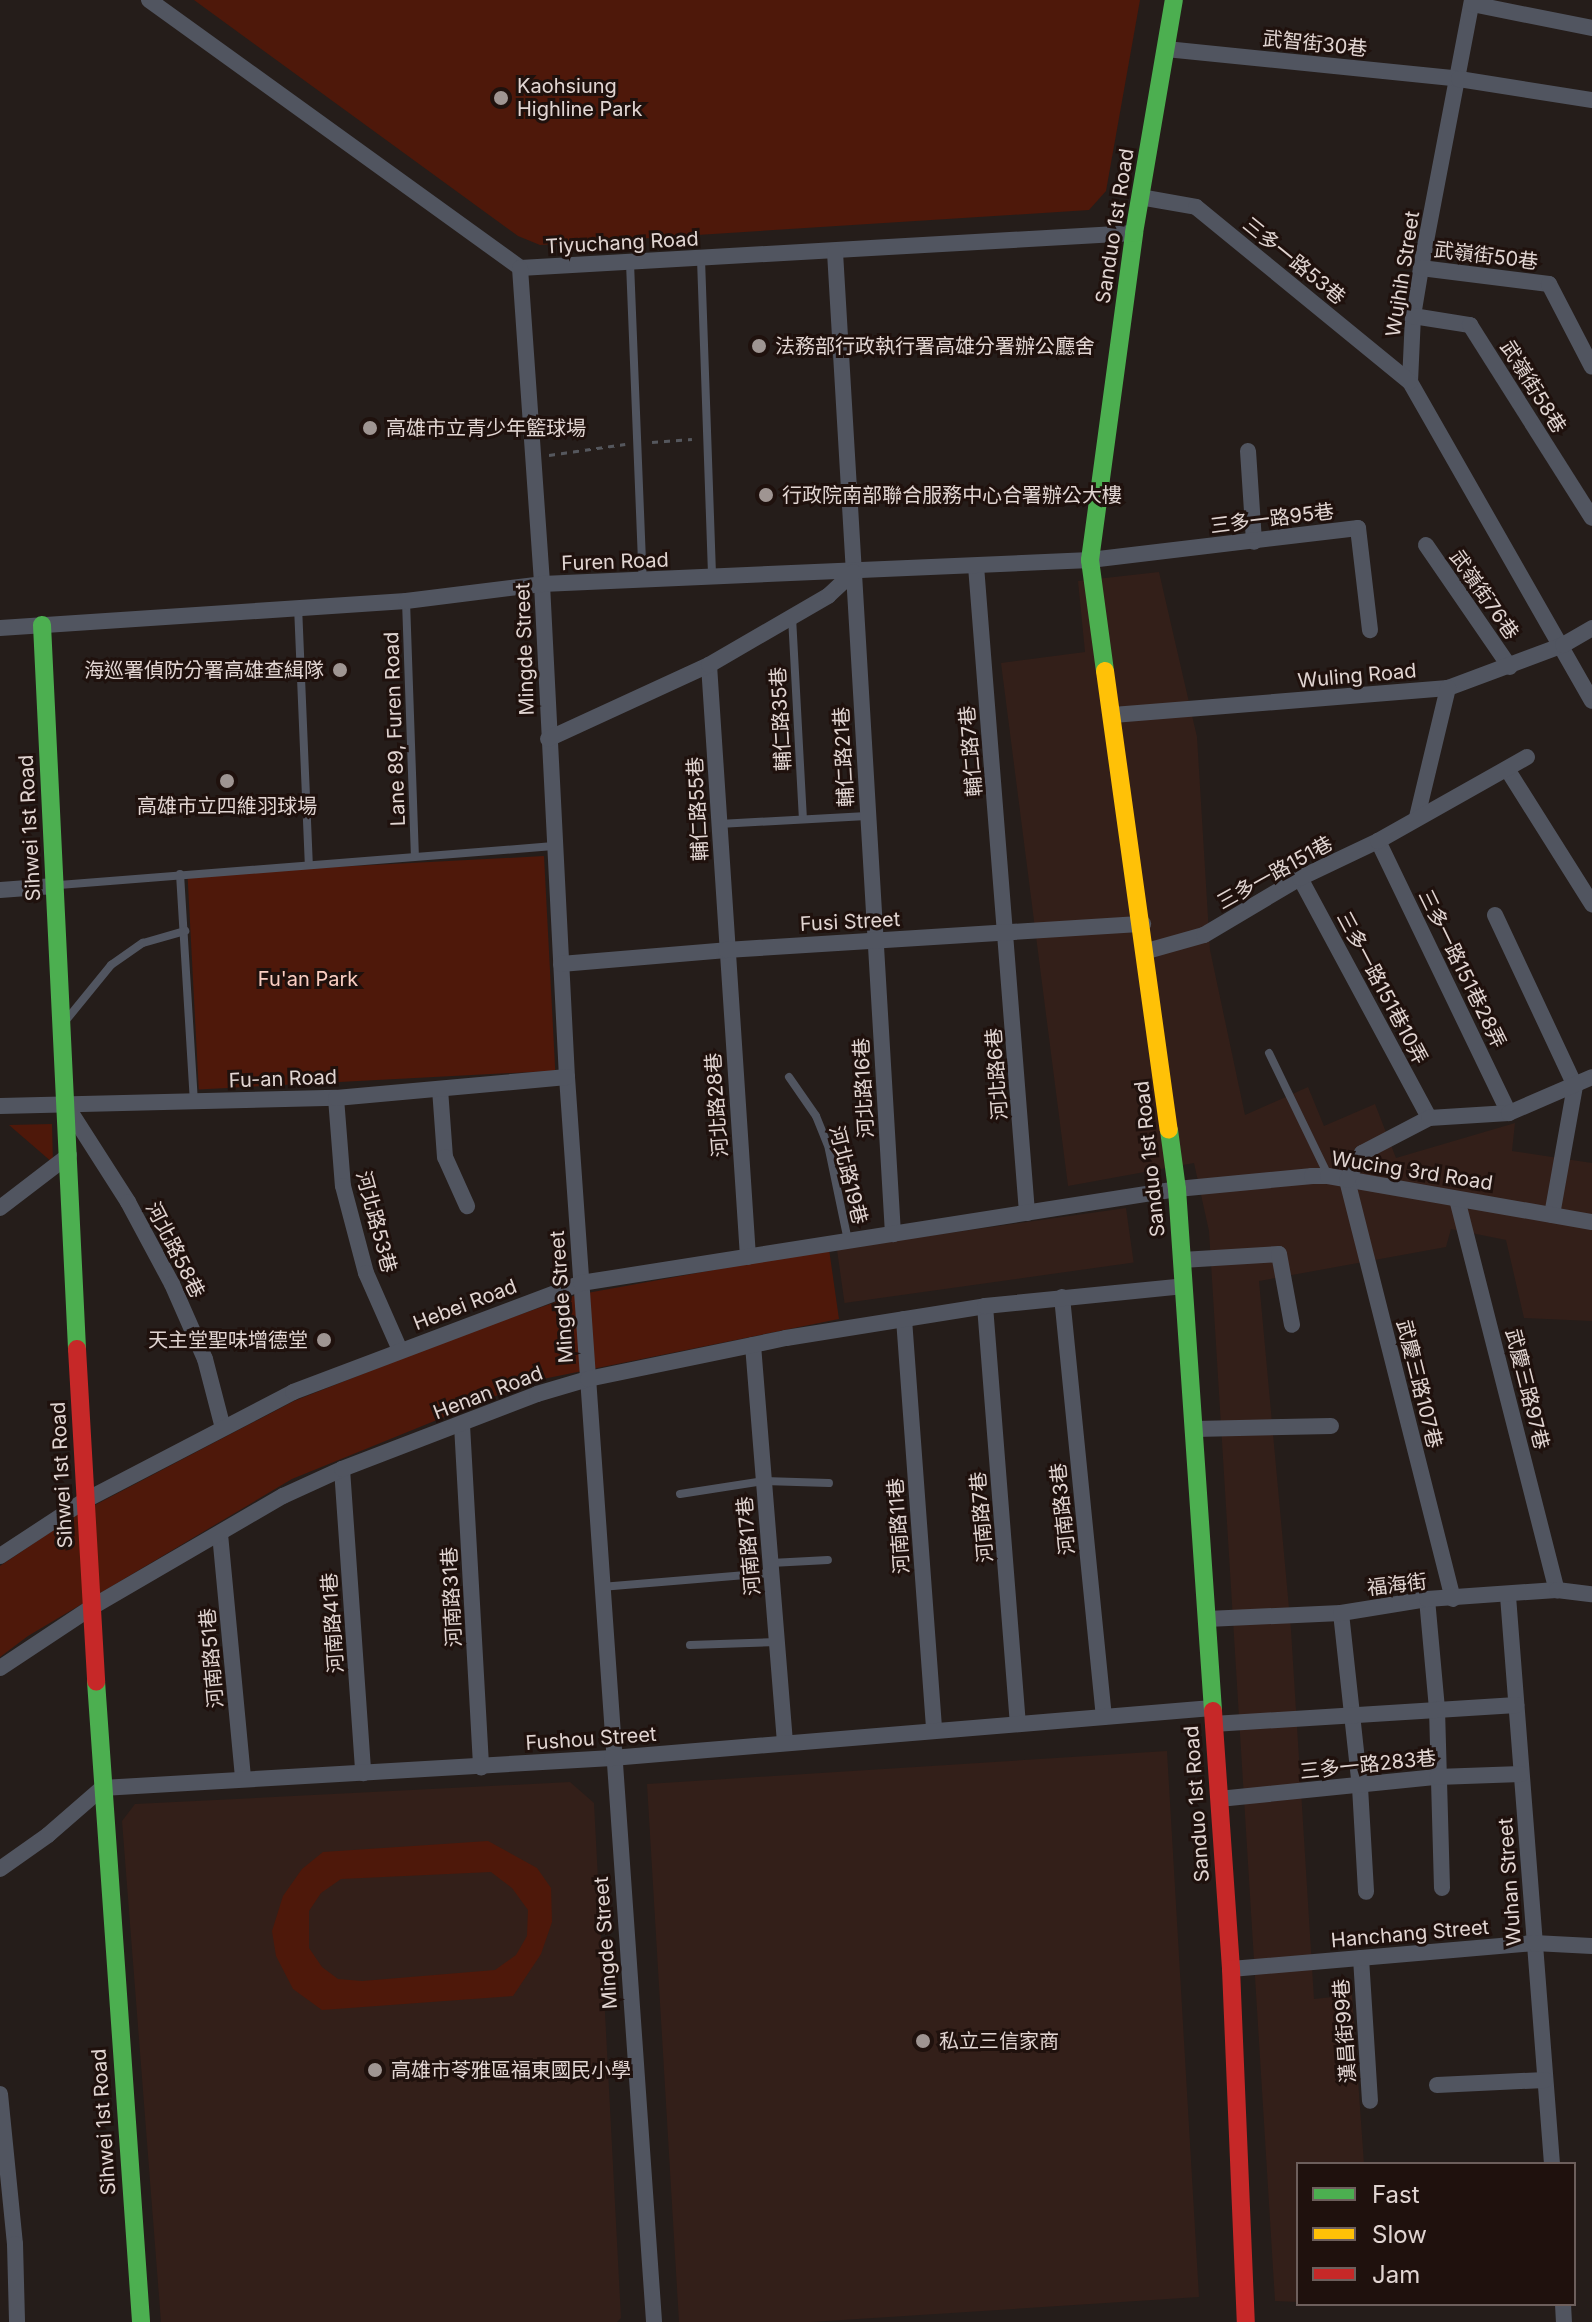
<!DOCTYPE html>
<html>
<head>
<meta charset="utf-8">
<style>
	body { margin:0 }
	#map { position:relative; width:1592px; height:2322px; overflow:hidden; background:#251d1a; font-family:Inter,"Noto Sans TC",sans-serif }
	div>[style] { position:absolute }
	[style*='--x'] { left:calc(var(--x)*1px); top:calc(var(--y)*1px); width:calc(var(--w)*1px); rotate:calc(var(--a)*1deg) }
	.built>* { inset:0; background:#331f19; transform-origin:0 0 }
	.green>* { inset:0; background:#4e180a; transform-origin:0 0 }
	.path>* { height:3px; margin-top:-1.5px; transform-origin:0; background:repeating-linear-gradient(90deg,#55575d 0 6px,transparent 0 12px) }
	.lane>* { height:8px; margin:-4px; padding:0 4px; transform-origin:4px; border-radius:4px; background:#515560 }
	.street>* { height:16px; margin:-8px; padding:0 8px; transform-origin:8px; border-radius:8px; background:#515560 }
	.fast>* { height:18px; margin:-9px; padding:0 9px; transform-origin:9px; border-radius:9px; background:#4caf50 }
	.slow>* { height:18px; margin:-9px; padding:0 9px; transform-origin:9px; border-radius:9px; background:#ffc107 }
	.jam>* { height:18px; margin:-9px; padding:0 9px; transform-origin:9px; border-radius:9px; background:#c62828 }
	.dots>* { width:22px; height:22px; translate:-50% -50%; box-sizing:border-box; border:4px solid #1f110d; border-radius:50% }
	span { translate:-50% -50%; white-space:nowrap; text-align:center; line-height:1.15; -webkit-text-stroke:6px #1f110d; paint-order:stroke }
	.street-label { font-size:20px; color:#e1d5d2 }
	.poi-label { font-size:20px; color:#e1d5d2 }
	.left { translate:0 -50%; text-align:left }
	.right { translate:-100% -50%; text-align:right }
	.park-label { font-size:20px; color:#facec2 }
	.legend { position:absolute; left:1296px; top:2162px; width:280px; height:144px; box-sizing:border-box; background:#1f110d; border:2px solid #6d5f5c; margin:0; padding:10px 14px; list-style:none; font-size:24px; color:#e1d5d2 }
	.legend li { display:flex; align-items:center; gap:16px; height:40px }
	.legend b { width:40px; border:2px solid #6d5f5c }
</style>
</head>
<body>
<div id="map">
	<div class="built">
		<div style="clip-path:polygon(1159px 572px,1197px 737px,1210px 950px,1245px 1115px,1308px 1087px,1324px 1126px,1375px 1104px,1396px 1158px,1515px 1123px,1512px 1151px,1592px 1163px,1592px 1321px,1524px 1318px,1506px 1240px,1451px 1229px,1446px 1247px,1259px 1281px,1291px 1630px,1314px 1999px,1352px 1995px,1364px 2164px,1298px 2164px,1298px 2302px,1275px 2301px,1209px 1231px,1194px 1163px,1068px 1186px,1001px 663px,1085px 652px,1078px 581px)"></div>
		<div style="left:1126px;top:1208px;width:55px;height:292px;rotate:82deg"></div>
		<div style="clip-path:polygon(1167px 1751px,1199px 2297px,811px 2322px,679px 2322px,647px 1784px)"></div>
		<div style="clip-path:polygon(570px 1782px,594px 1803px,621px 2318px,617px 2322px,161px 2322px,122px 1821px,135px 1804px)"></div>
	</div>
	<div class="green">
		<div style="clip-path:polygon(194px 0,1140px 0,1106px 191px,1089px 210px,540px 245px,518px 236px)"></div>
		<div style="left:544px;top:856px;width:215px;height:357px;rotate:87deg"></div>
		<div style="clip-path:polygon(52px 1124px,53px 1163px,9px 1125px)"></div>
		<div style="clip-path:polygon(829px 1249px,839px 1319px,533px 1381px,292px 1479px,28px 1636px,0 1657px,0 1566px,76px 1515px,294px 1401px,467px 1333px,576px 1295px)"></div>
		<div style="clip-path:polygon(evenodd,488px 1841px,537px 1868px,551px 1888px,552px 1922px,541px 1954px,513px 1996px,322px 2010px,293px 1989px,276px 1956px,272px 1931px,283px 1896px,302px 1869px,323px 1852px,488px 1841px,491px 1872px,512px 1888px,528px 1910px,527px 1936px,516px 1955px,495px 1970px,362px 1981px,338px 1979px,322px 1967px,309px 1948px,309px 1911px,321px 1893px,341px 1879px,491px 1872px)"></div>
	</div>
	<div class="path">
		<div style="--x:652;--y:442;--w:40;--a:-4.3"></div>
		<div style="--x:549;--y:455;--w:77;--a:-8.2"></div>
	</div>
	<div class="lane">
		<div style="--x:701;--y:259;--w:319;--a:88"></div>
		<div style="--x:630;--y:263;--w:318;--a:87.7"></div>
		<div style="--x:406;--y:601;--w:254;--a:88"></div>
		<div style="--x:298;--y:606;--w:259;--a:87.6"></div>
		<div style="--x:792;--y:617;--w:202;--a:86.9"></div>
		<div style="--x:719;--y:824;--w:148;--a:-3.1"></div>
		<div style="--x:180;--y:874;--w:227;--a:86.5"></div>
		<div style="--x:59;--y:885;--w:496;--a:-4.5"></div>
		<div style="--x:67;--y:1019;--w:70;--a:-50.8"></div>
		<div style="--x:111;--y:965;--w:39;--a:-35"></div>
		<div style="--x:143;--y:943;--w:44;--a:-15.9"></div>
		<div style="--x:1269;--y:1053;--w:136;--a:64.2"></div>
		<div style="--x:789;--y:1077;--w:47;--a:55.3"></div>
		<div style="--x:816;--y:1116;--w:31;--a:68"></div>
		<div style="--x:828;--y:1145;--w:98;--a:78.2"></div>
		<div style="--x:680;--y:1494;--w:85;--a:-8.8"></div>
		<div style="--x:764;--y:1481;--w:65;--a:1.8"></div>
		<div style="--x:771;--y:1563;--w:57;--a:-3"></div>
		<div style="--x:601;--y:1587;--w:171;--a:-4.7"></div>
		<div style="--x:690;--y:1645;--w:87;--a:-2"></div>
	</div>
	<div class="street">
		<div style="--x:149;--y:0;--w:458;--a:35.8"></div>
		<div style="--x:520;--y:268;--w:615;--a:-3.26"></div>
		<div style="--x:1472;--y:0;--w:273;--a:100.8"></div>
		<div style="--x:1421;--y:268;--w:49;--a:99.5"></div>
		<div style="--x:1413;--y:316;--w:66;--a:92.6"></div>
		<div style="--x:1410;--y:382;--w:367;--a:60.3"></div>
		<div style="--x:1472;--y:4;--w:122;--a:11.3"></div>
		<div style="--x:1166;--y:49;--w:295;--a:5.8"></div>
		<div style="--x:1459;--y:79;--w:135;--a:9"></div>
		<div style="--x:1140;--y:197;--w:57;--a:10.1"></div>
		<div style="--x:1196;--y:207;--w:276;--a:39.3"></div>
		<div style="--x:835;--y:252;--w:984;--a:86.62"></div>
		<div style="--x:520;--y:268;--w:317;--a:86"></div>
		<div style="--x:542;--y:584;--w:494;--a:87.1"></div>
		<div style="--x:567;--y:1077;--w:1248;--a:86"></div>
		<div style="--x:1421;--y:268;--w:129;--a:7.1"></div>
		<div style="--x:1549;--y:284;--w:93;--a:62.6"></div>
		<div style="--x:1413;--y:316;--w:58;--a:9"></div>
		<div style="--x:1470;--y:325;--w:228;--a:57.7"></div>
		<div style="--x:1248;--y:451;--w:91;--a:86.2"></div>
		<div style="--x:1426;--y:545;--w:148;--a:55.5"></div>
		<div style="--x:976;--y:566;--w:649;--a:85.49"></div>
		<div style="--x:0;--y:628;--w:407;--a:-3.8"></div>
		<div style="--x:406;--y:601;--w:137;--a:-7.1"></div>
		<div style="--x:542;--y:584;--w:549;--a:-2.51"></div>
		<div style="--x:1090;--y:560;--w:270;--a:-6.8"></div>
		<div style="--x:1358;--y:528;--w:103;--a:83.3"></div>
		<div style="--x:709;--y:665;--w:593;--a:86.23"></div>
		<div style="--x:1113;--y:715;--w:336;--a:-4.6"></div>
		<div style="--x:1448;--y:688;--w:123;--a:-20.5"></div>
		<div style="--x:1563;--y:645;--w:34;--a:-30"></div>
		<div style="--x:548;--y:739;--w:177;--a:-24.7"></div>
		<div style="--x:709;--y:665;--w:138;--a:-30.1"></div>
		<div style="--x:828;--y:596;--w:35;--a:-43"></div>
		<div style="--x:1507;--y:769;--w:160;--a:57.8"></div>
		<div style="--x:1417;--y:817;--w:133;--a:-76.5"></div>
		<div style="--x:1378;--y:841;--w:302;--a:64.3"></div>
		<div style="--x:1300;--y:878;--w:272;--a:61.7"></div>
		<div style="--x:0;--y:890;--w:54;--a:-4.2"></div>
		<div style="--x:1495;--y:915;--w:189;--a:64.9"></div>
		<div style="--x:1575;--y:1086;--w:131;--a:100.1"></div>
		<div style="--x:1147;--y:951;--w:59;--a:-15.7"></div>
		<div style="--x:1204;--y:935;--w:112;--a:-30.7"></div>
		<div style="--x:1300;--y:878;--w:86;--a:-25.4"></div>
		<div style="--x:1378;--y:841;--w:171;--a:-29.4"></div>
		<div style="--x:561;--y:964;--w:166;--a:-4.8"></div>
		<div style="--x:726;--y:950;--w:418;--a:-3.6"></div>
		<div style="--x:440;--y:1089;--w:68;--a:85.8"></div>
		<div style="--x:445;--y:1157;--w:54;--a:65.8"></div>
		<div style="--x:336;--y:1098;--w:88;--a:85.5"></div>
		<div style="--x:343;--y:1186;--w:90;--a:75.2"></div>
		<div style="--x:366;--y:1273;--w:84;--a:66.2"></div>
		<div style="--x:0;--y:1106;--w:336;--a:-1.4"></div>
		<div style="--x:336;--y:1098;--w:232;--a:-5.2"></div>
		<div style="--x:68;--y:1108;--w:112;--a:57.4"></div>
		<div style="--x:128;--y:1202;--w:93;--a:61.8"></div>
		<div style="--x:172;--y:1284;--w:82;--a:66.3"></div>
		<div style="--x:205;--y:1359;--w:71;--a:75.4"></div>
		<div style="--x:1457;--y:1199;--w:404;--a:75.7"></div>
		<div style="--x:0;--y:1208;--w:87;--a:-37.5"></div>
		<div style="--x:1182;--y:1260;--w:97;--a:-3.5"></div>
		<div style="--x:1279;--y:1254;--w:72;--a:79.6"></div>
		<div style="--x:1062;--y:1297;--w:422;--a:84.3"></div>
		<div style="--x:985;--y:1306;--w:419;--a:85.5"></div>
		<div style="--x:904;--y:1319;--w:413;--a:85.8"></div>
		<div style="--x:753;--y:1345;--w:399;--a:85.4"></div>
		<div style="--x:462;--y:1425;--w:343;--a:86.8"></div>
		<div style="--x:1195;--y:1429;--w:136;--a:-1.3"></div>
		<div style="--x:342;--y:1469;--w:305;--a:86"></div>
		<div style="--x:220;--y:1534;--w:245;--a:84.6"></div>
		<div style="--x:0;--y:1556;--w:100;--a:-33.2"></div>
		<div style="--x:84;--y:1501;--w:236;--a:-27.5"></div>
		<div style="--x:293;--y:1392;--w:308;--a:-20.7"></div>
		<div style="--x:581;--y:1283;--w:603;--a:-8.96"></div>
		<div style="--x:1177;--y:1189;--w:136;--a:-5.5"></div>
		<div style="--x:1312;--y:1176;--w:16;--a:0"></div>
		<div style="--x:1328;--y:1176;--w:268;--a:9.9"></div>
		<div style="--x:1508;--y:1596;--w:570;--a:85.57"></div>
		<div style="--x:1427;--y:1599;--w:110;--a:84.8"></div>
		<div style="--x:1437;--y:1709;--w:179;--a:88.4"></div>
		<div style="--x:1453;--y:1599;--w:432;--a:-104.2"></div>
		<div style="--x:1347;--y:1180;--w:31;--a:-61"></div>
		<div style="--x:1362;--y:1153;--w:76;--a:-27.6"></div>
		<div style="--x:1429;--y:1118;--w:80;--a:-3.6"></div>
		<div style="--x:1509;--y:1113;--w:90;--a:-23.4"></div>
		<div style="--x:1341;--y:1613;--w:175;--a:83.8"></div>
		<div style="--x:1360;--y:1787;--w:105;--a:86.7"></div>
		<div style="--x:1207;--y:1619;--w:134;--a:-2.6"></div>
		<div style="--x:1341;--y:1613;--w:87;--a:-9.2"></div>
		<div style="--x:1427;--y:1599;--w:130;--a:-4"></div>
		<div style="--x:1557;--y:1590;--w:35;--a:7"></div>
		<div style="--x:0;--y:1668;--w:110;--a:-33.5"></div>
		<div style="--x:92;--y:1607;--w:221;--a:-30.2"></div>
		<div style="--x:283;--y:1496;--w:65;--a:-24.6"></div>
		<div style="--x:342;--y:1469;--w:209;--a:-21"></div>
		<div style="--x:537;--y:1394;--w:53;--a:-16.4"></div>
		<div style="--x:588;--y:1379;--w:202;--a:-11.7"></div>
		<div style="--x:786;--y:1338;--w:202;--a:-9.1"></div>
		<div style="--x:985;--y:1306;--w:200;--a:-5.7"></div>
		<div style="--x:1213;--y:1724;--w:304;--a:-3.6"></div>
		<div style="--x:1219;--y:1799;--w:219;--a:-5.8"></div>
		<div style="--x:1437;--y:1777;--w:84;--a:-2"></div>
		<div style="--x:0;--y:1869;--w:59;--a:-35.3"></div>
		<div style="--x:48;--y:1835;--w:72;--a:-41"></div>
		<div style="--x:102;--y:1788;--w:511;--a:-3.37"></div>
		<div style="--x:612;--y:1758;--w:602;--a:-4.76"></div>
		<div style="--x:1361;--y:1958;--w:143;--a:86.4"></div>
		<div style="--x:1231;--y:1969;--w:304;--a:-4.9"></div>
		<div style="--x:1534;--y:1943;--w:58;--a:3"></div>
		<div style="--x:1437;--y:2085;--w:108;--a:-2.7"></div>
		<div style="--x:0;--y:2094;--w:151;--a:84.3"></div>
		<div style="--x:15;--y:2244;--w:78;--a:88.5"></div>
		<div style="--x:1563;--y:2304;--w:18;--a:87"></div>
	</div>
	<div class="fast">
		<div style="--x:42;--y:625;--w:725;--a:87.23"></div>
		<div style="--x:1105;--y:671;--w:112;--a:-97.7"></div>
		<div style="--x:1090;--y:560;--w:330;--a:-82.3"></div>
		<div style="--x:1134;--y:233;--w:236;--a:-80.3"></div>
		<div style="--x:1169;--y:1130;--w:60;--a:82.3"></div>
		<div style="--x:1177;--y:1189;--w:523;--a:86.05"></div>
		<div style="--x:96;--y:1681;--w:643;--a:85.98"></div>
	</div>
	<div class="slow">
		<div style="--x:1105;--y:671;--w:463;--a:82.1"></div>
	</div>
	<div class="jam">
		<div style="--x:77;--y:1349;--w:333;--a:86.7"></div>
		<div style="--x:1213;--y:1711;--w:259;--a:86"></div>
		<div style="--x:1231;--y:1969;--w:353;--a:87.6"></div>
	</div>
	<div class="dots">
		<div style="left:501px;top:98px;background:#9f9592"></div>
		<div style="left:759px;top:346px;background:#9f9592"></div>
		<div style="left:370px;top:428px;background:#9f9592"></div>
		<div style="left:766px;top:495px;background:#9f9592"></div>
		<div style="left:340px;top:670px;background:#9f9592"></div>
		<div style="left:227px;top:781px;background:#9f9592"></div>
		<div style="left:324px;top:1340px;background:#9f9592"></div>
		<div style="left:923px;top:2041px;background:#9f9592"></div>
		<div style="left:375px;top:2070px;background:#9f9592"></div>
	</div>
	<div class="street-label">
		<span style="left:1315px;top:44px;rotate:6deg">武智街30巷</span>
		<span style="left:1115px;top:226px;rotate:-81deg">Sanduo 1st Road</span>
		<span style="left:622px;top:243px;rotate:-3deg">Tiyuchang Road</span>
		<span style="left:1486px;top:256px;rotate:7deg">武嶺街50巷</span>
		<span style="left:1294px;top:261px;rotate:39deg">三多一路53巷</span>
		<span style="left:1403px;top:274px;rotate:-81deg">Wujhih Street</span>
		<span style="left:1533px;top:387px;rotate:58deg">武嶺街58巷</span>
		<span style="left:1272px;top:519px;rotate:-7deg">三多一路95巷</span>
		<span style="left:615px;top:562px;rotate:-2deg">Furen Road</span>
		<span style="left:1484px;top:595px;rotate:55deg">武嶺街76巷</span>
		<span style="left:525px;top:649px;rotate:-92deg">Mingde Street</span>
		<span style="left:1357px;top:676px;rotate:-5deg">Wuling Road</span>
		<span style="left:781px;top:719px;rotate:-93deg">輔仁路35巷</span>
		<span style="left:395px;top:729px;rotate:-92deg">Lane 89, Furen Road</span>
		<span style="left:971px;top:751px;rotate:-95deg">輔仁路7巷</span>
		<span style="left:844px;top:757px;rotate:-93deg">輔仁路21巷</span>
		<span style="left:698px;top:809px;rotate:-93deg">輔仁路55巷</span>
		<span style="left:30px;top:828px;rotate:-93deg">Sihwei 1st Road</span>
		<span style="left:1275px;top:873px;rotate:-29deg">三多一路151巷</span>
		<span style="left:850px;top:922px;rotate:-3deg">Fusi Street</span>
		<span style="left:1462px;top:969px;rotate:64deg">三多一路151巷28弄</span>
		<span style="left:1382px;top:988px;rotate:62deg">三多一路151巷10弄</span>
		<span style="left:997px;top:1074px;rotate:-94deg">河北路6巷</span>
		<span style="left:283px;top:1079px;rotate:-2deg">Fu-an Road</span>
		<span style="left:864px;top:1088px;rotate:-93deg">河北路16巷</span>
		<span style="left:717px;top:1105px;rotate:-94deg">河北路28巷</span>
		<span style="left:1150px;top:1159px;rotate:-96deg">Sanduo 1st Road</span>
		<span style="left:1412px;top:1171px;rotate:9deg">Wucing 3rd Road</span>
		<span style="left:848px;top:1175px;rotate:76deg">河北路19巷</span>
		<span style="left:376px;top:1222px;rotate:75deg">河北路53巷</span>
		<span style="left:175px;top:1250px;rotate:63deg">河北路58巷</span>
		<span style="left:562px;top:1297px;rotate:-94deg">Mingde Street</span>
		<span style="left:465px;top:1305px;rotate:-21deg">Hebei Road</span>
		<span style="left:1419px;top:1384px;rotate:76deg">武慶三路107巷</span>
		<span style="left:1527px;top:1389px;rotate:76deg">武慶三路97巷</span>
		<span style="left:488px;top:1393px;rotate:-21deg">Henan Road</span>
		<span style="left:62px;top:1475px;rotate:-93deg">Sihwei 1st Road</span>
		<span style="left:1063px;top:1509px;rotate:-96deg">河南路3巷</span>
		<span style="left:982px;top:1517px;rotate:-95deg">河南路7巷</span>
		<span style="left:899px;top:1526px;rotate:-94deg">河南路11巷</span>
		<span style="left:749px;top:1546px;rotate:-95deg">河南路17巷</span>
		<span style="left:1397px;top:1585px;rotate:-7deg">福海街</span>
		<span style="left:452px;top:1597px;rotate:-93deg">河南路31巷</span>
		<span style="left:333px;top:1623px;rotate:-94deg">河南路41巷</span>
		<span style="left:212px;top:1658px;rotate:-95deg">河南路51巷</span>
		<span style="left:591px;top:1739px;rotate:-4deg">Fushou Street</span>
		<span style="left:1368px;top:1765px;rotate:-6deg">三多一路283巷</span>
		<span style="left:1197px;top:1804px;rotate:-94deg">Sanduo 1st Road</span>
		<span style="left:1510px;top:1882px;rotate:-94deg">Wuhan Street</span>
		<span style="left:1410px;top:1934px;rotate:-5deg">Hanchang Street</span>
		<span style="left:606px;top:1943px;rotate:-94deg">Mingde Street</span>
		<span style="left:1345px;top:2031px;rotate:-94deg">漢昌街99巷</span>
		<span style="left:104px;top:2122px;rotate:-94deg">Sihwei 1st Road</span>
	</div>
	<div class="poi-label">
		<span class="left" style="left:517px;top:98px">Kaohsiung<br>Highline Park</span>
		<span class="left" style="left:775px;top:346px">法務部行政執行署高雄分署辦公廳舍</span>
		<span class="left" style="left:386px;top:428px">高雄市立青少年籃球場</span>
		<span class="left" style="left:782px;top:495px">行政院南部聯合服務中心合署辦公大樓</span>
		<span class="right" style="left:324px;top:670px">海巡署偵防分署高雄查緝隊</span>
		<span style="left:227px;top:806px">高雄市立四維羽球場</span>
		<span class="right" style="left:308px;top:1340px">天主堂聖味增德堂</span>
		<span class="left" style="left:939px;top:2041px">私立三信家商</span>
		<span class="left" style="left:391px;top:2070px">高雄市苓雅區福東國民小學</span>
	</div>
	<div class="park-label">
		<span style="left:308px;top:979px">Fu'an Park</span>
	</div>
	<ul class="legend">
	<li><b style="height:10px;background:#4caf50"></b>Fast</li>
	<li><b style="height:10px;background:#ffc107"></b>Slow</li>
	<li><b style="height:10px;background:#c62828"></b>Jam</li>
	</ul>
</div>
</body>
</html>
